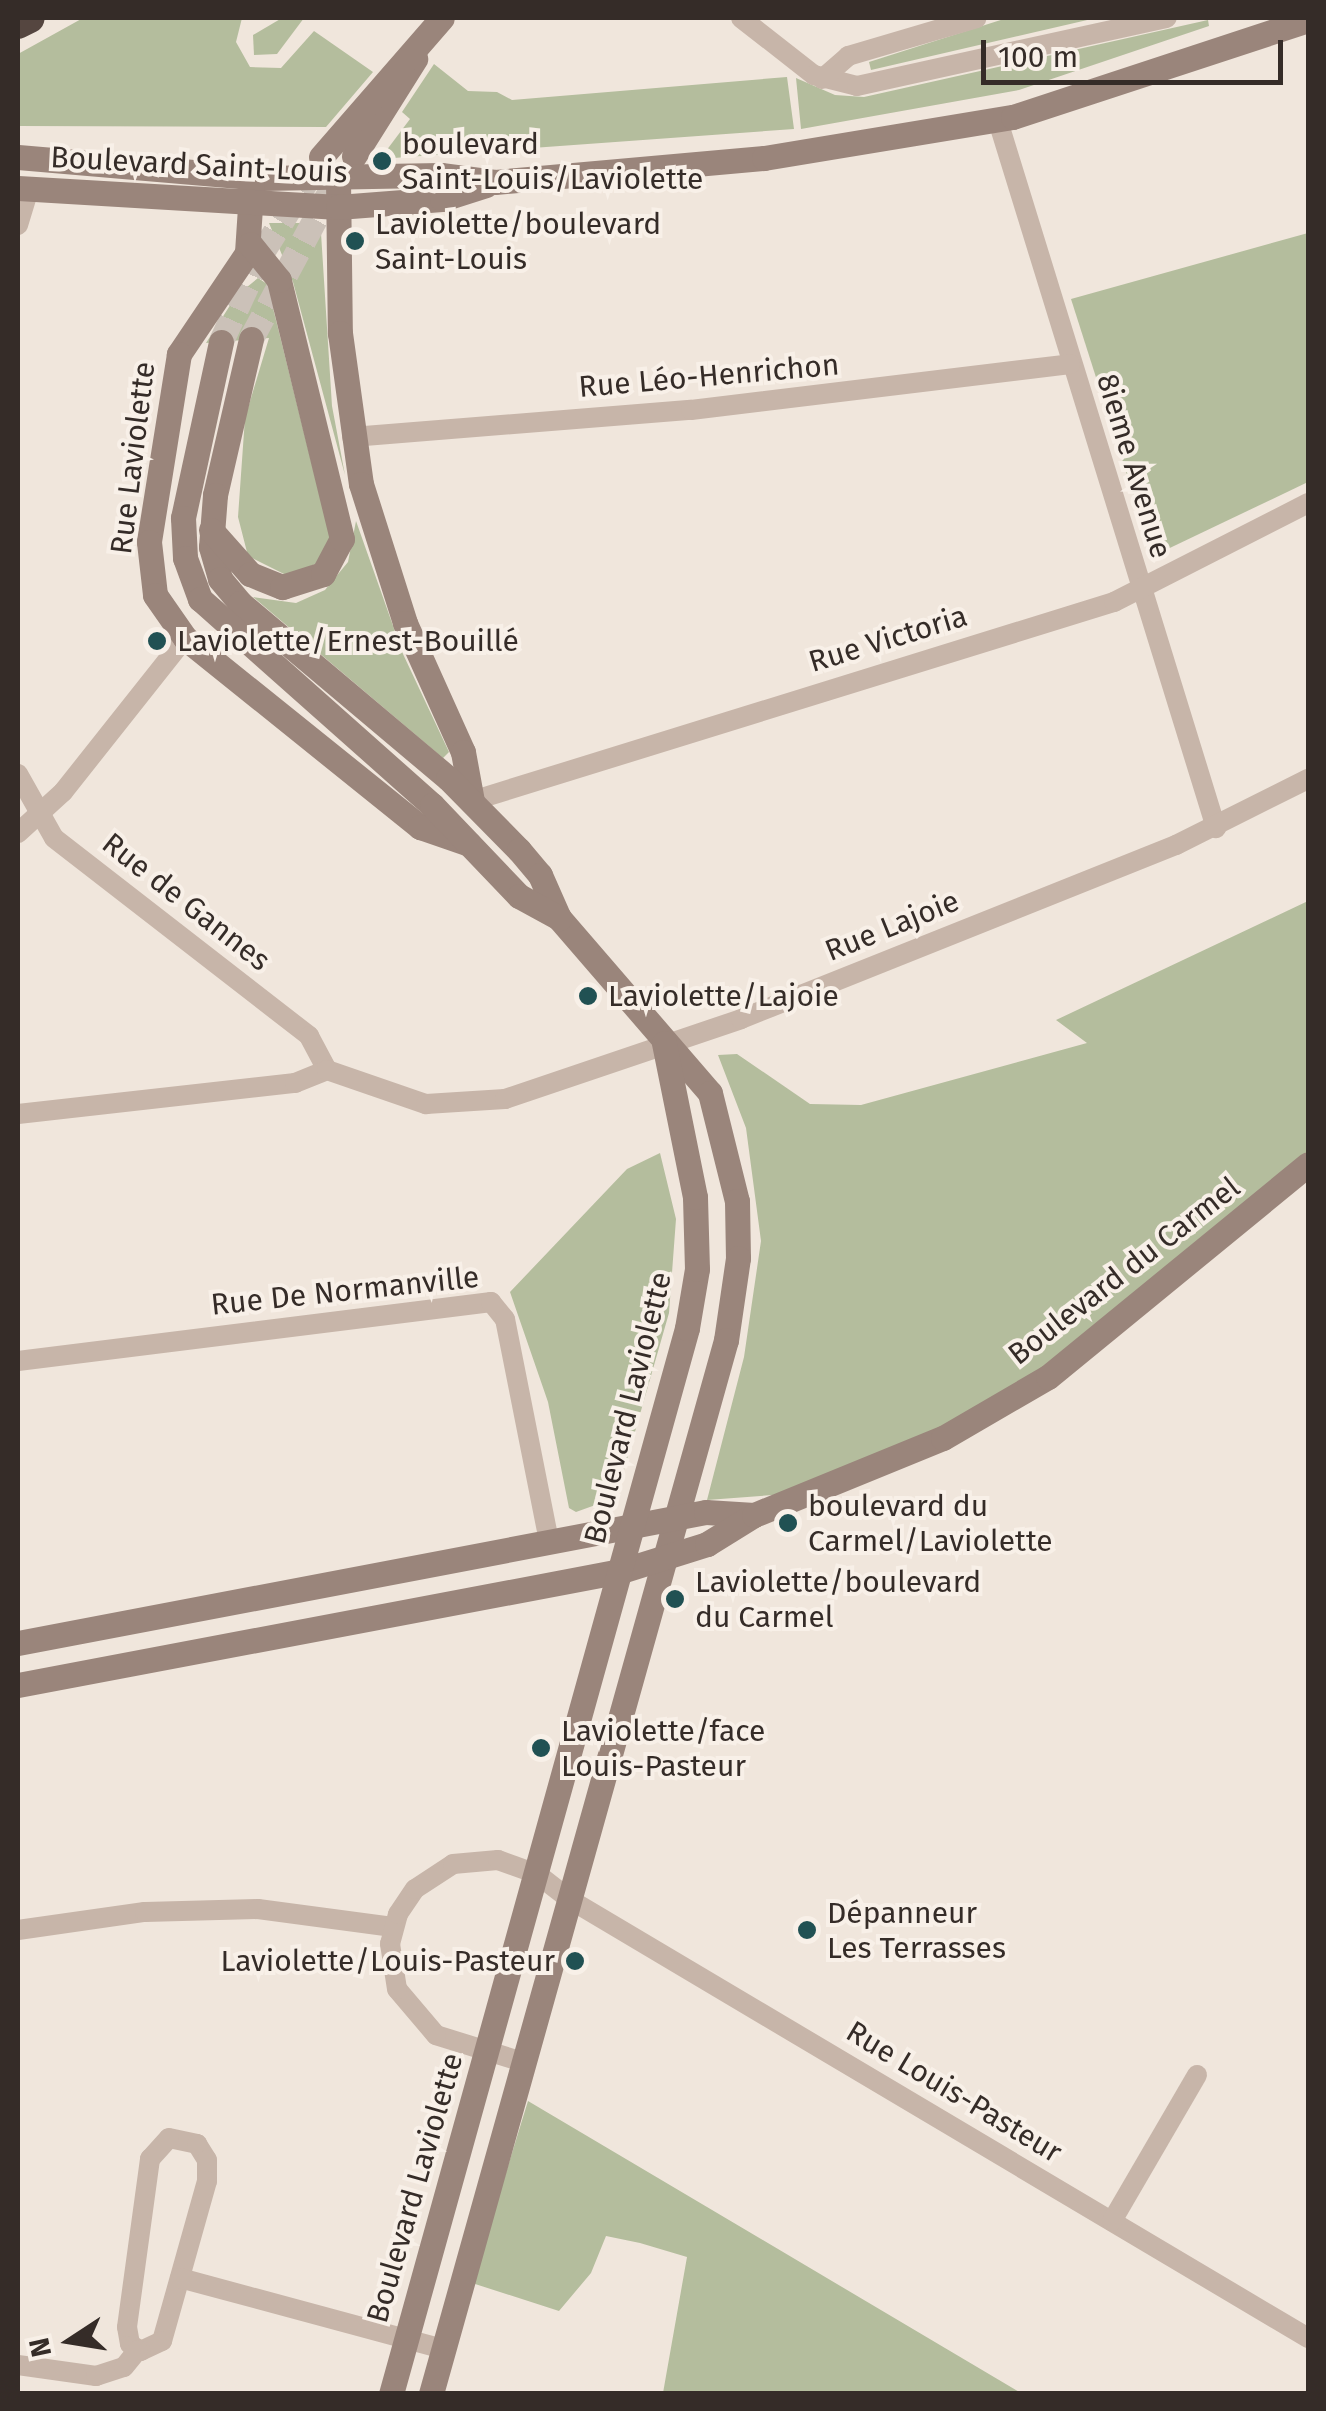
<!DOCTYPE html>
<html>
<head>
<meta charset="utf-8">
<style>
	body { margin:0 }
	#map { position:relative; width:1326px; height:2411px; overflow:hidden; background:#f0e6dc; font-family:"Fira Sans",sans-serif }
	div>[style] { position:absolute }
	[style*='--x'] { left:calc(var(--x)*1px); top:calc(var(--y)*1px); width:calc(var(--w)*1px); rotate:calc(var(--a)*1deg) }
	.green>* { inset:0; background:#b4bd9d }
	.secondary-tunnel>* { height:25px; margin-top:-12.5px; transform-origin:0; background:repeating-linear-gradient(90deg,#cbc1b8 0 25px,transparent 0 37px) }
	.street>* { height:20px; margin:-10px; padding:0 10px; transform-origin:10px; border-radius:10px; background:#c7b5a9 }
	.secondary>* { height:25px; margin:-12.5px; padding:0 12.5px; transform-origin:12.5px; border-radius:12.5px; background:#9a857b }
	.highway>* { height:30px; margin:-15px; padding:0 15px; transform-origin:15px; border-radius:15px; background:#554640 }
	.dots>* { width:28px; height:28px; translate:-50% -50%; box-sizing:border-box; border:5px solid #f8f0e8; border-radius:50% }
	span { translate:-50% -50%; white-space:nowrap; text-align:center; line-height:1.15; -webkit-text-stroke:8px #f8f0e8; paint-order:stroke }
	.poi-label { font-size:30px; color:#352c28 }
	.left { translate:0 -50%; text-align:left }
	.right { translate:-100% -50%; text-align:right }
	.street-label { font-size:30px; color:#352c28 }
	.frame { position:absolute; inset:0; border:20px solid #352c28; pointer-events:none }
	.north { position:absolute; left:20px; top:2291px; width:100px; height:100px; -webkit-text-stroke:8px #f8f0e8; paint-order:stroke; rotate:258deg; font-size:28px; font-weight:700; line-height:40px; text-align:center; color:#352c28 }
	.north::after { content:''; display:block; margin:auto; width:35px; height:45px; background:#352c28; clip-path:polygon(50% 0,100% 100%,50% 72%,0 100%) }
	.scale { position:absolute; left:981px; top:40px; width:302px; height:45px; box-sizing:border-box; border:5px solid #352c28; border-top:0; padding-left:12px; font-size:30px; line-height:35px; white-space:nowrap; color:#352c28; -webkit-text-stroke:8px #f8f0e8; paint-order:stroke }
</style>
</head>
<body>
<div id="map">
	<div class="green">
		<div style="clip-path:polygon(83px 18px,242px 18px,236px 42px,250px 67px,281px 68px,314px 31px,373px 72px,326px 127px,18px 126px,18px 54px)"></div>
		<div style="clip-path:polygon(282px 18px,304px 18px,277px 54px,254px 55px,253px 35px)"></div>
		<div style="clip-path:polygon(1007px 18px,1096px 18px,871px 70px,869px 62px)"></div>
		<div style="clip-path:polygon(1208px 20px,1209px 26px,1019px 90px,801px 129px,796px 78px,835px 95px,864px 97px)"></div>
		<div style="clip-path:polygon(434px 64px,468px 91px,497px 92px,512px 100px,787px 77px,794px 129px,380px 159px,410px 119px,402px 112px)"></div>
		<div style="clip-path:polygon(269px 223px,312px 223px,321px 233px,332px 406px,345px 475px,293px 282px)"></div>
		<div style="clip-path:polygon(1308px 233px,1308px 482px,1153px 556px,1071px 299px)"></div>
		<div style="clip-path:polygon(258px 278px,267px 284px,330px 537px,322px 561px,288px 576px,248px 556px,238px 517px,245px 418px,269px 338px,206px 343px,236px 296px)"></div>
		<div style="clip-path:polygon(356px 521px,403px 654px,449px 752px,443px 758px,253px 597px,296px 603px,325px 590px,348px 562px)"></div>
		<div style="clip-path:polygon(1308px 901px,1308px 1156px,1034px 1376px,950px 1426px,800px 1493px,707px 1500px,744px 1357px,761px 1241px,746px 1128px,718px 1055px,737px 1054px,810px 1104px,861px 1105px,1087px 1043px,1056px 1020px)"></div>
		<div style="clip-path:polygon(660px 1153px,676px 1219px,669px 1313px,620px 1484px,612px 1499px,576px 1512px,569px 1508px,548px 1402px,510px 1292px,627px 1169px)"></div>
		<div style="clip-path:polygon(528px 2101px,1021px 2393px,663px 2393px,687px 2257px,640px 2243px,606px 2236px,591px 2273px,559px 2311px,472px 2283px)"></div>
	</div>
	<div class="secondary-tunnel">
		<div style="--x:251;--y:339;--w:169;--a:-61.8"></div>
		<div style="--x:221;--y:342;--w:98;--a:-65.3"></div>
		<div style="--x:262;--y:253;--w:108;--a:-58.2"></div>
	</div>
	<div class="street">
		<div style="--x:741;--y:18;--w:93;--a:38"></div>
		<div style="--x:814;--y:75;--w:44;--a:14.3"></div>
		<div style="--x:857;--y:86;--w:317;--a:-12.4"></div>
		<div style="--x:822;--y:79;--w:35;--a:-41"></div>
		<div style="--x:848;--y:56;--w:134;--a:-16.4"></div>
		<div style="--x:998;--y:121;--w:740;--a:72.86"></div>
		<div style="--x:18;--y:225;--w:38;--a:-73"></div>
		<div style="--x:352;--y:437;--w:340;--a:-4.6"></div>
		<div style="--x:691;--y:410;--w:382;--a:-6.9"></div>
		<div style="--x:18;--y:774;--w:73;--a:60.6"></div>
		<div style="--x:54;--y:838;--w:323;--a:37.8"></div>
		<div style="--x:309;--y:1036;--w:38;--a:62"></div>
		<div style="--x:472;--y:801;--w:672;--a:-17.22"></div>
		<div style="--x:1114;--y:602;--w:218;--a:-27"></div>
		<div style="--x:18;--y:833;--w:61;--a:-42.3"></div>
		<div style="--x:63;--y:792;--w:196;--a:-51.6"></div>
		<div style="--x:18;--y:1114;--w:279;--a:-6.4"></div>
		<div style="--x:295;--y:1083;--w:35;--a:-22"></div>
		<div style="--x:327;--y:1070;--w:105;--a:19"></div>
		<div style="--x:426;--y:1104;--w:79;--a:-3.6"></div>
		<div style="--x:505;--y:1099;--w:249;--a:-18.7"></div>
		<div style="--x:741;--y:1019;--w:469;--a:-21.8"></div>
		<div style="--x:1176;--y:845;--w:148;--a:-26.6"></div>
		<div style="--x:18;--y:1361;--w:477;--a:-7.1"></div>
		<div style="--x:491;--y:1302;--w:22;--a:51"></div>
		<div style="--x:505;--y:1319;--w:227;--a:78.8"></div>
		<div style="--x:18;--y:1930;--w:128;--a:-8.1"></div>
		<div style="--x:145;--y:1912;--w:113;--a:-1.5"></div>
		<div style="--x:258;--y:1909;--w:136;--a:7.6"></div>
		<div style="--x:523;--y:2062;--w:91;--a:-162.8"></div>
		<div style="--x:436;--y:2035;--w:60;--a:-130.3"></div>
		<div style="--x:397;--y:1989;--w:46;--a:-98.8"></div>
		<div style="--x:390;--y:1944;--w:31;--a:-75"></div>
		<div style="--x:398;--y:1914;--w:30;--a:-56"></div>
		<div style="--x:415;--y:1889;--w:45;--a:-33.3"></div>
		<div style="--x:453;--y:1864;--w:45;--a:-5.1"></div>
		<div style="--x:498;--y:1860;--w:41;--a:19.7"></div>
		<div style="--x:537;--y:1874;--w:41;--a:38"></div>
		<div style="--x:569;--y:1899;--w:860;--a:30.71"></div>
		<div style="--x:169;--y:2138;--w:29;--a:12"></div>
		<div style="--x:197;--y:2144;--w:19;--a:58"></div>
		<div style="--x:207;--y:2160;--w:21;--a:90"></div>
		<div style="--x:207;--y:2181;--w:166;--a:105.7"></div>
		<div style="--x:162;--y:2341;--w:23;--a:155"></div>
		<div style="--x:141;--y:2351;--w:13;--a:-148"></div>
		<div style="--x:130;--y:2344;--w:17;--a:-100"></div>
		<div style="--x:127;--y:2327;--w:170;--a:-82.2"></div>
		<div style="--x:150;--y:2159;--w:28;--a:-48"></div>
		<div style="--x:1112;--y:2221;--w:169;--a:-59.8"></div>
		<div style="--x:180;--y:2278;--w:273;--a:15.1"></div>
		<div style="--x:18;--y:2365;--w:79;--a:8"></div>
		<div style="--x:96;--y:2376;--w:29;--a:-18"></div>
		<div style="--x:124;--y:2367;--w:22;--a:-51"></div>
	</div>
	<div class="secondary">
		<div style="--x:354;--y:156;--w:115;--a:-57.8"></div>
		<div style="--x:18;--y:157;--w:245;--a:4.9"></div>
		<div style="--x:262;--y:178;--w:179;--a:-1"></div>
		<div style="--x:441;--y:175;--w:54;--a:7.4"></div>
		<div style="--x:495;--y:182;--w:270;--a:-5.1"></div>
		<div style="--x:764;--y:158;--w:252;--a:-9.4"></div>
		<div style="--x:1013;--y:117;--w:311;--a:-18.2"></div>
		<div style="--x:321;--y:157;--w:184;--a:-49"></div>
		<div style="--x:252;--y:177;--w:76;--a:93.8"></div>
		<div style="--x:247;--y:253;--w:122;--a:124"></div>
		<div style="--x:179;--y:354;--w:190;--a:99.1"></div>
		<div style="--x:149;--y:542;--w:53;--a:83.5"></div>
		<div style="--x:155;--y:595;--w:52;--a:55.1"></div>
		<div style="--x:185;--y:638;--w:302;--a:38.8"></div>
		<div style="--x:420;--y:827;--w:52;--a:19.1"></div>
		<div style="--x:338;--y:179;--w:154;--a:89.3"></div>
		<div style="--x:340;--y:333;--w:152;--a:82.1"></div>
		<div style="--x:361;--y:484;--w:146;--a:72.4"></div>
		<div style="--x:405;--y:623;--w:141;--a:65.8"></div>
		<div style="--x:463;--y:752;--w:50;--a:79.6"></div>
		<div style="--x:18;--y:188;--w:321;--a:3.4"></div>
		<div style="--x:338;--y:207;--w:104;--a:-4.4"></div>
		<div style="--x:442;--y:199;--w:46;--a:-17.7"></div>
		<div style="--x:251;--y:339;--w:160;--a:103"></div>
		<div style="--x:215;--y:495;--w:52;--a:94.4"></div>
		<div style="--x:211;--y:547;--w:33;--a:74"></div>
		<div style="--x:220;--y:579;--w:31;--a:50"></div>
		<div style="--x:240;--y:603;--w:272;--a:40.1"></div>
		<div style="--x:448;--y:778;--w:101;--a:45.4"></div>
		<div style="--x:519;--y:850;--w:33;--a:50"></div>
		<div style="--x:540;--y:875;--w:47;--a:66.2"></div>
		<div style="--x:559;--y:918;--w:231;--a:49.2"></div>
		<div style="--x:710;--y:1093;--w:111;--a:76"></div>
		<div style="--x:737;--y:1201;--w:57;--a:89"></div>
		<div style="--x:738;--y:1258;--w:83;--a:98.3"></div>
		<div style="--x:726;--y:1340;--w:1095;--a:105.64"></div>
		<div style="--x:221;--y:342;--w:180;--a:102.2"></div>
		<div style="--x:183;--y:518;--w:40;--a:87.1"></div>
		<div style="--x:185;--y:558;--w:44;--a:69.9"></div>
		<div style="--x:200;--y:599;--w:310;--a:41.6"></div>
		<div style="--x:432;--y:805;--w:126;--a:46.3"></div>
		<div style="--x:519;--y:896;--w:46;--a:28.8"></div>
		<div style="--x:211;--y:530;--w:59;--a:48.4"></div>
		<div style="--x:250;--y:574;--w:35;--a:22"></div>
		<div style="--x:282;--y:587;--w:43;--a:-17.6"></div>
		<div style="--x:323;--y:574;--w:40;--a:-62"></div>
		<div style="--x:342;--y:539;--w:267;--a:-103.7"></div>
		<div style="--x:279;--y:280;--w:46;--a:-128.9"></div>
		<div style="--x:18;--y:1643;--w:700;--a:-10.78"></div>
		<div style="--x:706;--y:1512;--w:48;--a:3.6"></div>
		<div style="--x:18;--y:1685;--w:614;--a:-10.71"></div>
		<div style="--x:621;--y:1571;--w:90;--a:-17.4"></div>
		<div style="--x:707;--y:1544;--w:55;--a:-31.7"></div>
		<div style="--x:754;--y:1515;--w:204;--a:-22.2"></div>
		<div style="--x:943;--y:1438;--w:121;--a:-30.2"></div>
		<div style="--x:1048;--y:1377;--w:336;--a:-39.3"></div>
		<div style="--x:391;--y:2394;--w:1106;--a:-74.48"></div>
		<div style="--x:687;--y:1328;--w:60;--a:-80.4"></div>
		<div style="--x:697;--y:1269;--w:72;--a:-91.6"></div>
		<div style="--x:695;--y:1197;--w:157;--a:-101.4"></div>
	</div>
	<div class="highway">
		<div style="--x:18;--y:24;--w:13;--a:-27"></div>
	</div>
	<div class="dots">
		<div style="left:382px;top:161px;background:#215153"></div>
		<div style="left:355px;top:241px;background:#215153"></div>
		<div style="left:157px;top:641px;background:#215153"></div>
		<div style="left:588px;top:996px;background:#215153"></div>
		<div style="left:788px;top:1523px;background:#215153"></div>
		<div style="left:675px;top:1599px;background:#215153"></div>
		<div style="left:541px;top:1748px;background:#215153"></div>
		<div style="left:807px;top:1930px;background:#215153"></div>
		<div style="left:575px;top:1961px;background:#215153"></div>
	</div>
	<div class="poi-label">
		<span class="left" style="left:402px;top:161px">boulevard<br>Saint-Louis/Laviolette</span>
		<span class="left" style="left:375px;top:241px">Laviolette/boulevard<br>Saint-Louis</span>
		<span class="left" style="left:177px;top:641px">Laviolette/Ernest-Bouillé</span>
		<span class="left" style="left:608px;top:996px">Laviolette/Lajoie</span>
		<span class="left" style="left:808px;top:1523px">boulevard du<br>Carmel/Laviolette</span>
		<span class="left" style="left:695px;top:1599px">Laviolette/boulevard<br>du Carmel</span>
		<span class="left" style="left:561px;top:1748px">Laviolette/face<br>Louis-Pasteur</span>
		<span class="left" style="left:827px;top:1930px">Dépanneur<br>Les Terrasses</span>
		<span class="right" style="left:555px;top:1961px">Laviolette/Louis-Pasteur</span>
	</div>
	<div class="street-label">
		<span style="left:199px;top:165px;rotate:3deg">Boulevard Saint-Louis</span>
		<span style="left:709px;top:376px;rotate:-5deg">Rue Léo-Henrichon</span>
		<span style="left:133px;top:458px;rotate:-83deg">Rue Laviolette</span>
		<span style="left:1134px;top:466px;rotate:73deg">8ieme Avenue</span>
		<span style="left:888px;top:639px;rotate:-17deg">Rue Victoria</span>
		<span style="left:186px;top:902px;rotate:38deg">Rue de Gannes</span>
		<span style="left:892px;top:926px;rotate:-22deg">Rue Lajoie</span>
		<span style="left:1124px;top:1271px;rotate:-38deg">Boulevard du Carmel</span>
		<span style="left:345px;top:1291px;rotate:-6deg">Rue De Normanville</span>
		<span style="left:628px;top:1408px;rotate:-76deg">Boulevard Laviolette</span>
		<span style="left:954px;top:2092px;rotate:31deg">Rue Louis-Pasteur</span>
		<span style="left:415px;top:2188px;rotate:-74deg">Boulevard Laviolette</span>
	</div>
	<div class="frame"></div>
	<div class="north">N</div>
	<div class="scale">100 m</div>
</div>
</body>
</html>
